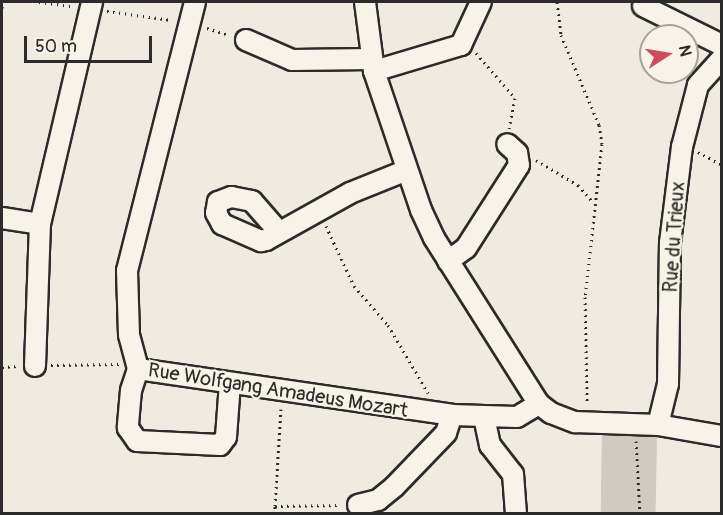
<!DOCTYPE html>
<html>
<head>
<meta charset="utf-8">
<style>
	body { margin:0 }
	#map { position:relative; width:723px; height:515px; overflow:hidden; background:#efebe0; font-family:Pangolin,sans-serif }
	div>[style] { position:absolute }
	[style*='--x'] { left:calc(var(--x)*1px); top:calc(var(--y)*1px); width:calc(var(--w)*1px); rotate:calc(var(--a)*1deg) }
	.green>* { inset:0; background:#cfcbc2; transform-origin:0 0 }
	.path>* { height:3px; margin-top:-1.5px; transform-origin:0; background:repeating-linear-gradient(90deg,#2b2b2b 0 1.5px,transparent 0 6px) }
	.roads { filter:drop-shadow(2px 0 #2b2b2b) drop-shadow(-2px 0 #2b2b2b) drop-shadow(0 2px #2b2b2b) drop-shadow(0 -2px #2b2b2b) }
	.minor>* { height:20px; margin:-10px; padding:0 10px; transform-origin:10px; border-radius:10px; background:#f7f3e8 }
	span { translate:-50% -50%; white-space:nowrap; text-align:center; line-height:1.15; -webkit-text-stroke:4.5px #f7f3e8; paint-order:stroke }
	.street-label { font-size:20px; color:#2b2b2b }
	.frame { position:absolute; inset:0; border:3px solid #2b2b2b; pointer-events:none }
	.north { position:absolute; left:639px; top:24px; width:60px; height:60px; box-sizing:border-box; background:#f7f3e8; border:2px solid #a5a39c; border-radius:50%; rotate:78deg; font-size:16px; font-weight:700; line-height:24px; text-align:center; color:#2b2b2b }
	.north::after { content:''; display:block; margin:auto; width:21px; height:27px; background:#d1495b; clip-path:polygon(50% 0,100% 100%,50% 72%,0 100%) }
	.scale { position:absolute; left:24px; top:36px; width:128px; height:27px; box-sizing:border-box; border:3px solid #2b2b2b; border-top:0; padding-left:8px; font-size:18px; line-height:21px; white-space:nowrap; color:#2b2b2b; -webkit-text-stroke:4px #f7f3e8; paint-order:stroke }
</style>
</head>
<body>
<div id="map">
	<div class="green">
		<div style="left:657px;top:434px;width:79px;height:55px;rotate:91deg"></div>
	</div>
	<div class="path">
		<div style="--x:39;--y:2;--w:34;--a:7"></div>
		<div style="--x:557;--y:2;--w:33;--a:83"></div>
		<div style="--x:561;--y:35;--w:98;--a:67.1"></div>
		<div style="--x:599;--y:125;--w:19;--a:81"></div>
		<div style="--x:602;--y:144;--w:154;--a:96.3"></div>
		<div style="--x:585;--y:297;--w:107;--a:88.9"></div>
		<div style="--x:2;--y:8;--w:6;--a:-81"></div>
		<div style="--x:107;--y:11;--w:65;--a:8"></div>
		<div style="--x:207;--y:28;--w:23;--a:18"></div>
		<div style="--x:476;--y:53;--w:60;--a:49.1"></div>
		<div style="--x:515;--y:98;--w:31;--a:101"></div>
		<div style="--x:698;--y:152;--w:27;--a:28"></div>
		<div style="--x:536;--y:160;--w:49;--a:30.8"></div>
		<div style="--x:578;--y:185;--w:23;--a:49"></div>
		<div style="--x:326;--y:226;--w:66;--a:65"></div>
		<div style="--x:354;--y:286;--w:52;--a:48.9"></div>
		<div style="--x:388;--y:325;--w:79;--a:59.5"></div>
		<div style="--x:51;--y:365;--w:69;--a:-0.8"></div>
		<div style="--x:2;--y:367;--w:16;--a:-4"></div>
		<div style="--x:636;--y:441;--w:73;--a:86.9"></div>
		<div style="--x:275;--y:506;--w:97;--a:-86.5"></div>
		<div style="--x:275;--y:514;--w:8;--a:-90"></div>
		<div style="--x:275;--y:506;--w:65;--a:-0.9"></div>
	</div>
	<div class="roads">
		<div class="minor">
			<div style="--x:195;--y:2;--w:277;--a:104.2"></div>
			<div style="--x:127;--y:271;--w:64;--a:88.2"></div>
			<div style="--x:129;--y:335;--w:35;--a:75"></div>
			<div style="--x:138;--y:369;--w:317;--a:8.3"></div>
			<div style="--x:452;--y:415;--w:65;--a:1.8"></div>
			<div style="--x:517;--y:417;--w:26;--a:-31"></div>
			<div style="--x:365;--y:2;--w:70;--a:82.6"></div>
			<div style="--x:374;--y:71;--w:147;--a:71.3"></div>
			<div style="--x:421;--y:210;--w:31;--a:65"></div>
			<div style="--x:434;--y:238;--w:196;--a:57.7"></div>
			<div style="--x:539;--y:404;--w:15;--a:37"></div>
			<div style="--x:551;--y:413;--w:26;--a:21"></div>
			<div style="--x:575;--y:422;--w:83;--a:2.1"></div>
			<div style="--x:658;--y:425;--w:65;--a:9.8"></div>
			<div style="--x:643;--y:6;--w:88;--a:26.3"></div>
			<div style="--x:246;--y:40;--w:50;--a:23.5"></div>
			<div style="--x:292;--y:60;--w:79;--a:-0.7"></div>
			<div style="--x:374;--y:71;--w:91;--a:-16.6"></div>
			<div style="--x:461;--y:45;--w:47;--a:-65.1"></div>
			<div style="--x:2;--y:218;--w:38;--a:9"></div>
			<div style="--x:279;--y:232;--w:41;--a:-131.1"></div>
			<div style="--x:252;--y:201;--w:21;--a:-169"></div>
			<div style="--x:231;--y:197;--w:14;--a:159"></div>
			<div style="--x:218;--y:202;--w:11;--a:100"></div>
			<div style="--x:216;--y:213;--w:13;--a:61"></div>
			<div style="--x:222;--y:224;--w:43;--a:23.6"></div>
			<div style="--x:261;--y:241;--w:5;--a:-11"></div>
			<div style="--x:266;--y:240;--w:96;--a:-29.2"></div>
			<div style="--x:350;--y:193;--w:61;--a:-22"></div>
			<div style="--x:448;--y:261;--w:22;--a:-36"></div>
			<div style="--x:466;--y:248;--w:98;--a:-57.4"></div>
			<div style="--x:519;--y:165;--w:12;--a:-99"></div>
			<div style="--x:517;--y:153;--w:13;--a:-138"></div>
			<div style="--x:35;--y:366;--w:142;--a:-88"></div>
			<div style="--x:40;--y:224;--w:228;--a:-76.8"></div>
			<div style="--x:138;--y:369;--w:22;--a:108"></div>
			<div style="--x:131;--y:390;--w:38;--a:95"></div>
			<div style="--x:128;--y:428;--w:16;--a:55"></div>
			<div style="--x:137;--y:441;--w:83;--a:2.8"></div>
			<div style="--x:220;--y:445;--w:10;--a:-53"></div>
			<div style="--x:226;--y:437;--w:54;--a:-85.8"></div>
			<div style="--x:484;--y:417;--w:29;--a:78"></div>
			<div style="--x:490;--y:445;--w:37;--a:52"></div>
			<div style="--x:513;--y:474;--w:40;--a:85.7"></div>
			<div style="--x:658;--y:425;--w:42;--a:-76.3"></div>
			<div style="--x:668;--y:384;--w:141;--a:-89.2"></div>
			<div style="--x:670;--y:243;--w:97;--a:-82.9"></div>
			<div style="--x:682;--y:147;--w:64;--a:-75.5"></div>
			<div style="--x:698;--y:85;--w:36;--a:-48"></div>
			<div style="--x:358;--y:505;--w:21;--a:-14"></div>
			<div style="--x:378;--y:500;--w:21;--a:-39"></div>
			<div style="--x:394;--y:487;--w:75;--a:-46.1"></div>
			<div style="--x:446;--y:433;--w:19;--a:-72"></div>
		</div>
	</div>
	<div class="street-label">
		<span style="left:674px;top:237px;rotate:-86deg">Rue du Trieux</span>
		<span style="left:278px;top:390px;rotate:9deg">Rue Wolfgang Amadeus Mozart</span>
	</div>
	<div class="frame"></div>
	<div class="north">N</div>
	<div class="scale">50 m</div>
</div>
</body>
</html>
